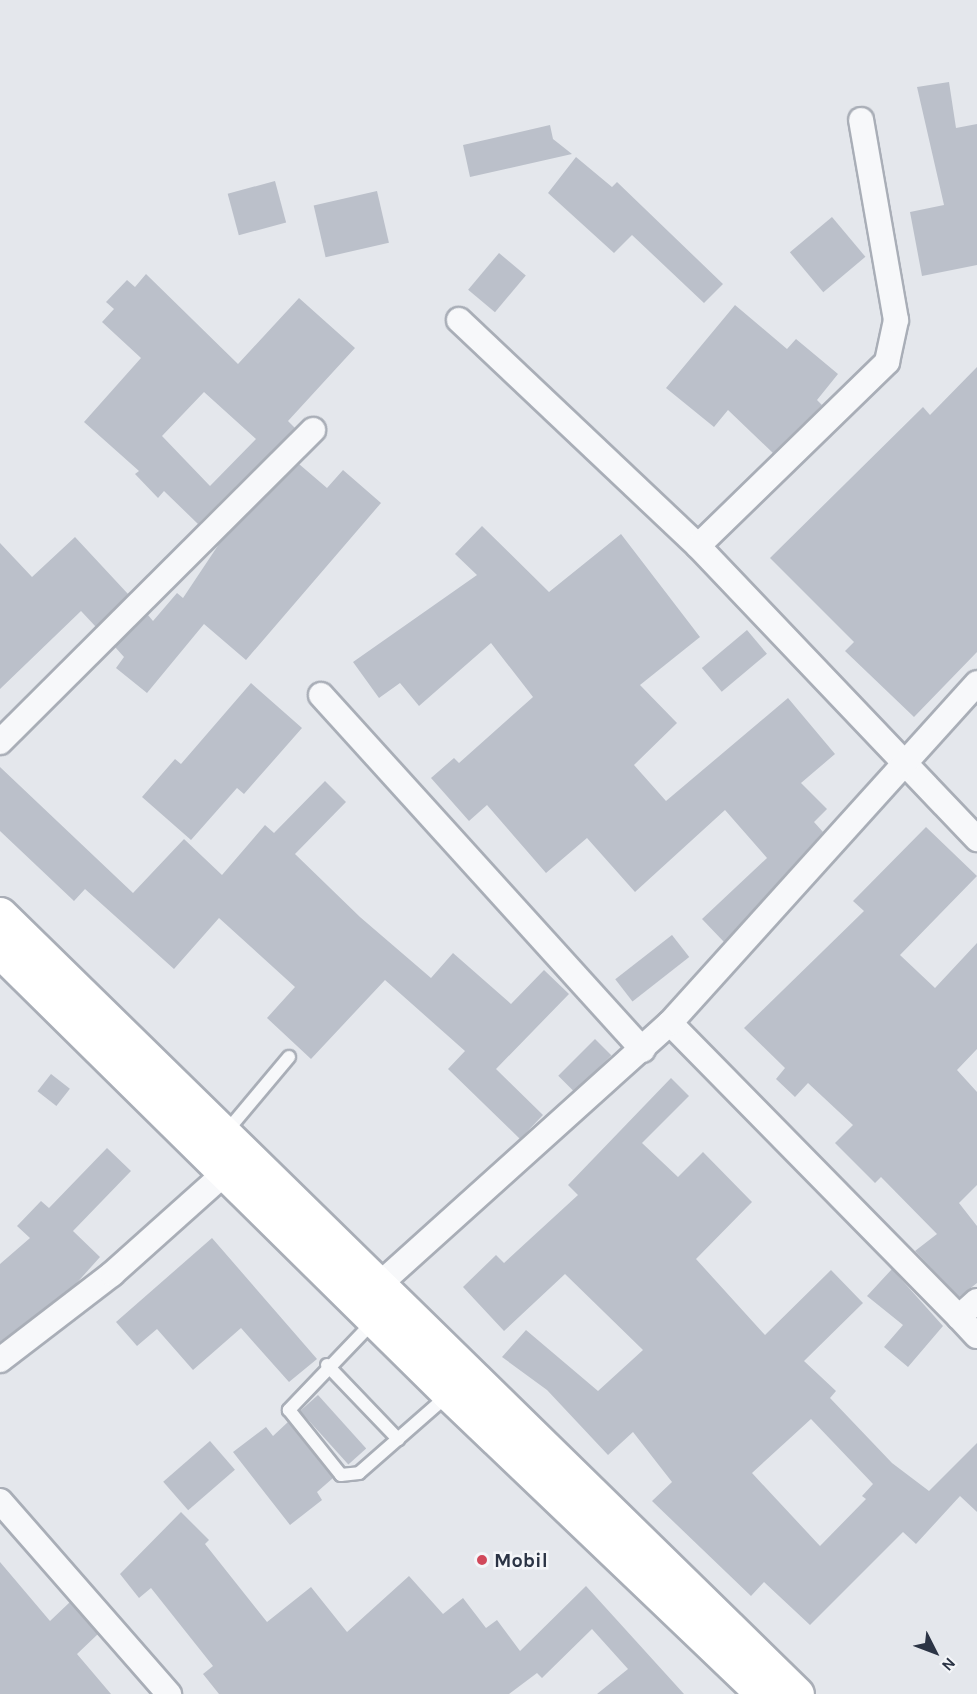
<!DOCTYPE html>
<html>
<head>
<meta charset="utf-8">
<style>
	body { margin:0 }
	#map { position:relative; width:977px; height:1694px; overflow:hidden; background:#e4e7ec; font-family:Karla,sans-serif }
	div>[style] { position:absolute }
	[style*='--x'] { left:calc(var(--x)*1px); top:calc(var(--y)*1px); width:calc(var(--w)*1px); rotate:calc(var(--a)*1deg) }
	.building>* { inset:0; background:#bbc0ca; transform-origin:0 0 }
	.roads { filter:drop-shadow(2px 0 #a9aeb7) drop-shadow(-2px 0 #a9aeb7) drop-shadow(0 2px #a9aeb7) drop-shadow(0 -2px #a9aeb7) }
	.lane>* { height:12px; margin:-6px; padding:0 6px; transform-origin:6px; border-radius:6px; background:#f7f8fa }
	.street>* { height:24px; margin:-12px; padding:0 12px; transform-origin:12px; border-radius:12px; background:#f7f8fa }
	.secondary>* { height:33px; margin:-16.5px; padding:0 16.5px; transform-origin:16.5px; border-radius:16.5px; background:#fff }
	.dots>* { width:16px; height:16px; translate:-50% -50%; box-sizing:border-box; border:3px solid #f4f6f9; border-radius:50% }
	span { translate:-50% -50%; white-space:nowrap; text-align:center; line-height:1.15; -webkit-text-stroke:5px #f4f6f9; paint-order:stroke }
	.poi-label { font-size:20px; color:#2b3445; font-weight:700 }
	.left { translate:0 -50%; text-align:left }
	.north { position:absolute; left:905px; top:1622px; width:60px; height:60px; -webkit-text-stroke:4px #f4f6f9; paint-order:stroke; rotate:132deg; font-size:16px; font-weight:700; line-height:24px; text-align:center; color:#2b3445 }
	.north::after { content:''; display:block; margin:auto; width:21px; height:27px; background:#2b3445; clip-path:polygon(50% 0,100% 100%,50% 72%,0 100%) }
</style>
</head>
<body>
<div id="map">
	<div class="building">
		<div style="clip-path:polygon(949px 82px,956px 128px,977px 124px,977px 265px,922px 276px,910px 212px,944px 205px,917px 87px)"></div>
		<div style="clip-path:polygon(550px 125px,553px 139px,572px 154px,470px 177px,463px 145px)"></div>
		<div style="clip-path:polygon(576px 157px,612px 187px,617px 182px,723px 284px,704px 303px,632px 235px,614px 253px,548px 193px)"></div>
		<div style="left:275px;top:181px;width:43px;height:49px;rotate:75deg"></div>
		<div style="left:377px;top:191px;width:53px;height:65px;rotate:77deg"></div>
		<div style="left:832px;top:217px;width:52px;height:55px;rotate:50deg"></div>
		<div style="left:499px;top:253px;width:35px;height:48px;rotate:40deg"></div>
		<div style="clip-path:polygon(evenodd,146px 274px,238px 364px,299px 298px,355px 348px,288px 421px,295px 428px,198px 524px,164px 491px,158px 498px,135px 474px,139px 471px,84px 422px,141px 358px,102px 322px,114px 309px,106px 302px,127px 280px,135px 287px,146px 274px,204px 392px,256px 439px,210px 486px,162px 436px,204px 392px)"></div>
		<div style="clip-path:polygon(735px 305px,787px 349px,796px 339px,838px 374px,817px 400px,822px 405px,773px 453px,728px 410px,714px 427px,666px 388px)"></div>
		<div style="clip-path:polygon(977px 367px,977px 652px,914px 717px,845px 651px,854px 642px,770px 558px,923px 407px,930px 415px)"></div>
		<div style="clip-path:polygon(299px 464px,327px 488px,343px 470px,381px 503px,246px 660px,204px 624px,147px 693px,116px 668px,124px 657px,115px 647px,148px 615px,153px 621px,177px 593px,183px 598px,219px 544px)"></div>
		<div style="clip-path:polygon(482px 526px,549px 592px,621px 534px,700px 637px,640px 685px,677px 723px,634px 765px,666px 801px,788px 698px,835px 754px,801px 783px,827px 809px,814px 822px,823px 832px,724px 942px,702px 919px,767px 858px,725px 810px,635px 892px,587px 838px,546px 873px,487px 805px,469px 821px,431px 778px,454px 758px,459px 763px,533px 697px,491px 643px,419px 706px,400px 683px,379px 698px,353px 662px,477px 575px,455px 554px)"></div>
		<div style="clip-path:polygon(75px 537px,128px 594px,96px 627px,81px 611px,0 689px,0 543px,32px 577px)"></div>
		<div style="left:747px;top:630px;width:31px;height:59px;rotate:50deg"></div>
		<div style="clip-path:polygon(251px 683px,302px 728px,244px 794px,237px 788px,191px 840px,142px 797px,175px 759px,181px 764px)"></div>
		<div style="clip-path:polygon(0 767px,133px 893px,184px 839px,222px 875px,265px 825px,274px 833px,325px 781px,346px 802px,295px 854px,360px 917px,431px 978px,453px 953px,511px 1004px,544px 970px,569px 994px,496px 1069px,543px 1115px,520px 1139px,448px 1069px,465px 1051px,385px 980px,311px 1059px,267px 1018px,295px 987px,219px 918px,174px 969px,85px 889px,74px 901px,0 831px)"></div>
		<div style="clip-path:polygon(926px 827px,977px 876px,900px 955px,935px 988px,977px 943px,977px 1049px,957px 1070px,977px 1092px,977px 1185px,959px 1203px,977px 1226px,977px 1283px,959px 1297px,915px 1251px,937px 1234px,881px 1177px,875px 1183px,835px 1143px,853px 1125px,808px 1083px,795px 1097px,776px 1079px,785px 1068px,744px 1028px,864px 911px,853px 901px)"></div>
		<div style="left:672px;top:935px;width:28px;height:72px;rotate:52deg"></div>
		<div style="left:595px;top:1039px;width:23px;height:52px;rotate:45deg"></div>
		<div style="left:51px;top:1074px;width:24px;height:22px;rotate:38deg"></div>
		<div style="clip-path:polygon(evenodd,671px 1078px,689px 1096px,642px 1143px,678px 1177px,703px 1152px,752px 1202px,696px 1259px,765px 1335px,831px 1270px,863px 1303px,804px 1361px,836px 1391px,830px 1398px,892px 1463px,929px 1491px,977px 1443px,977px 1512px,960px 1496px,916px 1544px,903px 1532px,810px 1625px,764px 1582px,751px 1596px,652px 1501px,672px 1482px,633px 1432px,608px 1455px,547px 1390px,502px 1357px,526px 1330px,598px 1391px,643px 1350px,565px 1274px,504px 1331px,463px 1287px,496px 1255px,504px 1263px,578px 1195px,568px 1185px,671px 1078px,811px 1419px,873px 1484px,862px 1496px,866px 1499px,820px 1546px,752px 1473px,811px 1419px)"></div>
		<div style="clip-path:polygon(107px 1148px,131px 1171px,73px 1231px,100px 1257px,74px 1286px,0 1342px,0 1264px,30px 1238px,17px 1226px,41px 1201px,49px 1208px)"></div>
		<div style="clip-path:polygon(212px 1238px,317px 1359px,289px 1382px,241px 1328px,193px 1370px,157px 1329px,137px 1346px,116px 1322px)"></div>
		<div style="clip-path:polygon(892px 1269px,943px 1326px,908px 1367px,884px 1347px,903px 1325px,867px 1296px)"></div>
		<div style="left:318px;top:1395px;width:72px;height:24px;rotate:48deg"></div>
		<div style="clip-path:polygon(288px 1422px,333px 1478px,317px 1492px,322px 1500px,290px 1525px,233px 1452px,266px 1427px,273px 1436px)"></div>
		<div style="left:210px;top:1441px;width:38px;height:62px;rotate:49deg"></div>
		<div style="clip-path:polygon(181px 1512px,209px 1540px,205px 1544px,267px 1622px,311px 1587px,347px 1632px,409px 1576px,443px 1614px,463px 1598px,486px 1628px,497px 1620px,520px 1651px,586px 1586px,684px 1694px,597px 1694px,628px 1669px,592px 1629px,542px 1678px,537px 1673px,509px 1694px,219px 1694px,203px 1674px,213px 1666px,151px 1588px,139px 1598px,120px 1574px)"></div>
		<div style="clip-path:polygon(0 1562px,50px 1621px,70px 1602px,98px 1634px,77px 1654px,111px 1694px,0 1694px)"></div>
	</div>
	<div class="roads">
		<div class="lane">
			<div style="--x:226;--y:1132;--w:98;--a:-50"></div>
			<div style="--x:373;--y:1322;--w:122;--a:133.7"></div>
			<div style="--x:289;--y:1410;--w:83;--a:51.3"></div>
			<div style="--x:341;--y:1475;--w:18;--a:-6"></div>
			<div style="--x:359;--y:1473;--w:118;--a:-41.2"></div>
			<div style="--x:327;--y:1365;--w:103;--a:46.2"></div>
		</div>
		<div class="street">
			<div style="--x:459;--y:320;--w:329;--a:43.4"></div>
			<div style="--x:698;--y:546;--w:405;--a:46.4"></div>
			<div style="--x:698;--y:546;--w:264;--a:-44.2"></div>
			<div style="--x:887;--y:362;--w:43;--a:-77.9"></div>
			<div style="--x:896;--y:320;--w:203;--a:-99.9"></div>
			<div style="--x:321;--y:695;--w:479;--a:47.8"></div>
			<div style="--x:0;--y:742;--w:442;--a:-44.9"></div>
			<div style="--x:670;--y:1023;--w:412;--a:45.5"></div>
			<div style="--x:959;--y:1317;--w:24;--a:-42"></div>
			<div style="--x:381;--y:1283;--w:389;--a:-42"></div>
			<div style="--x:670;--y:1023;--w:458;--a:-47.9"></div>
			<div style="--x:959;--y:1317;--w:26;--a:47"></div>
			<div style="--x:0;--y:1360;--w:141;--a:-37.5"></div>
			<div style="--x:112;--y:1274;--w:150;--a:-41.8"></div>
			<div style="--x:0;--y:1501;--w:257;--a:48.8"></div>
		</div>
		<div class="secondary">
			<div style="--x:0;--y:914;--w:1115;--a:44.38"></div>
			<div style="--x:0;--y:951;--w:631;--a:44.61"></div>
			<div style="--x:449;--y:1394;--w:434;--a:43.7"></div>
		</div>
	</div>
	<div class="dots">
		<div style="left:482px;top:1560px;background:#d1495b"></div>
	</div>
	<div class="poi-label">
		<span class="left" style="left:494px;top:1560px">Mobil</span>
	</div>
	<div class="north">N</div>
</div>
</body>
</html>
